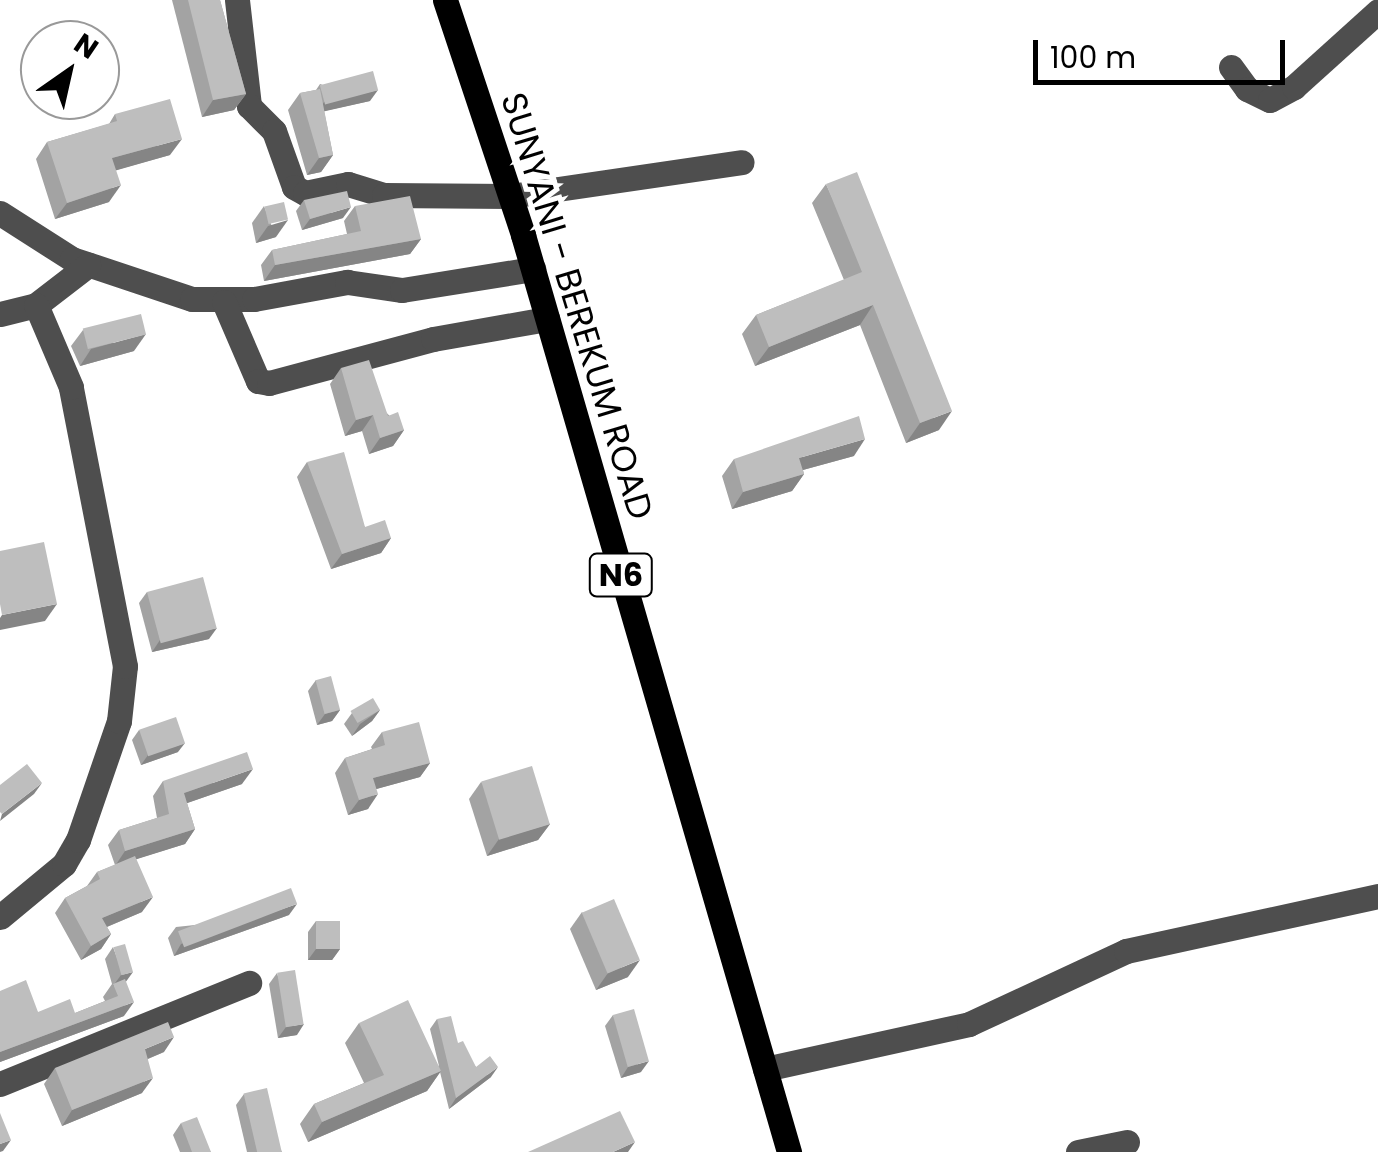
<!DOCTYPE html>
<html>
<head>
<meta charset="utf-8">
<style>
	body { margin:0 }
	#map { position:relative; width:1378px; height:1152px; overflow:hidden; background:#fff; font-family:Poppins,sans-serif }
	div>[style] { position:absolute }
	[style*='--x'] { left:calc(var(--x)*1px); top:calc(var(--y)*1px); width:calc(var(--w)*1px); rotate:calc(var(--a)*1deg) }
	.minor>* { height:25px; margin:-12.5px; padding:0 12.5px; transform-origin:12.5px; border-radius:12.5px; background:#4e4e4e }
	.major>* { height:25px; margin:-12.5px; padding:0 12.5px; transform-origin:12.5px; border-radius:12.5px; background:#000 }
	.wall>* { inset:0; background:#a3a3a3 }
	.shaded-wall>* { inset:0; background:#858585 }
	.building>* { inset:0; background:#bebebe; transform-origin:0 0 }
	span { translate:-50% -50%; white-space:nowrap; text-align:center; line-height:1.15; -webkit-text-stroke:10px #fff; paint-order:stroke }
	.shield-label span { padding:2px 8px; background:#fff; border:2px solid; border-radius:8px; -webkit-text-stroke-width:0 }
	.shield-label { font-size:32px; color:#000; font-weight:700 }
	.street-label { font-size:35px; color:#000 }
	.north { position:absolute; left:20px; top:20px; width:100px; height:100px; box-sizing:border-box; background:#fff; border:2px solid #999; border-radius:50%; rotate:34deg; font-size:28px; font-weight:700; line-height:40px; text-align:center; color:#000 }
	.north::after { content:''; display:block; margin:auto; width:35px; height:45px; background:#000; clip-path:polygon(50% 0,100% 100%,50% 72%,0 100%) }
	.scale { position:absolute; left:1033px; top:40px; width:252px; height:45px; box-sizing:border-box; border:5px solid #000; border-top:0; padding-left:12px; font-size:30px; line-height:35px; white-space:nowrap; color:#000; -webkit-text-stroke:8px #fff; paint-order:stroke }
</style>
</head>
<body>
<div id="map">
	<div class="minor">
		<div style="--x:237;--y:0;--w:107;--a:83.5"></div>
		<div style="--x:249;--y:106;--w:35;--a:45"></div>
		<div style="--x:274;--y:131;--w:59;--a:70.3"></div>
		<div style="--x:294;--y:187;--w:13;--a:29"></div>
		<div style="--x:305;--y:193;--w:44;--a:-11.8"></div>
		<div style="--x:348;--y:184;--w:38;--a:17"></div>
		<div style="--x:384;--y:195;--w:126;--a:0.5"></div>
		<div style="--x:510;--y:196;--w:234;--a:-8.3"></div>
		<div style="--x:1231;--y:67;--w:27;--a:54"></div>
		<div style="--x:1247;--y:89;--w:25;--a:26"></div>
		<div style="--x:1270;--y:100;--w:27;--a:-28"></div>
		<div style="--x:1294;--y:87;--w:113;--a:-42.1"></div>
		<div style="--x:0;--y:213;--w:85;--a:32.6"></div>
		<div style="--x:72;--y:259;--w:126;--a:18.4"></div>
		<div style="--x:192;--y:299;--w:62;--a:0"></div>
		<div style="--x:254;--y:299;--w:95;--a:-10.4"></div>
		<div style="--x:347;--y:282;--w:56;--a:8.3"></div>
		<div style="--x:402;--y:290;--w:133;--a:-9.1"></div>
		<div style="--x:224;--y:302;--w:86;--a:66.7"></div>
		<div style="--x:258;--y:381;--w:11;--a:10"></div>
		<div style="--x:269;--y:383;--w:170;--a:-15"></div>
		<div style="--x:433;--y:339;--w:116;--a:-10"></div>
		<div style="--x:0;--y:314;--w:37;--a:-14"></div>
		<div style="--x:36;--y:305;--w:66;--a:-37.6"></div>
		<div style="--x:0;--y:917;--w:83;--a:-39.6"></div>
		<div style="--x:64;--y:864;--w:28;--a:-60"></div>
		<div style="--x:78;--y:840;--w:126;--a:-71"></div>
		<div style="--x:119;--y:721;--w:55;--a:-83.8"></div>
		<div style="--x:125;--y:666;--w:284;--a:-101"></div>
		<div style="--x:71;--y:387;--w:89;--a:-113.1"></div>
		<div style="--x:765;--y:1069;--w:209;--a:-12.4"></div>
		<div style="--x:969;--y:1024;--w:173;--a:-24.9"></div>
		<div style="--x:1126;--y:951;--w:258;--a:-12.3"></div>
		<div style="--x:0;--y:1084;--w:269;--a:-22.1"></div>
		<div style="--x:1078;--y:1152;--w:50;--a:-11.5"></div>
	</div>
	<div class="major">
		<div style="--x:445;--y:0;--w:248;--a:71.6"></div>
		<div style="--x:523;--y:235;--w:955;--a:73.82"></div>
	</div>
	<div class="wall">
		<div style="clip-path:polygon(172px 0,220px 0,246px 94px,234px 110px,202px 117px)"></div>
		<div style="clip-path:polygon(320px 84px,370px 101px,324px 111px,333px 155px,321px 172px,307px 175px,288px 110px,300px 93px,316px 90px)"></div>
		<div style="clip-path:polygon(115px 114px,170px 155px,116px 170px,109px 202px,55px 219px,36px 159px,47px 142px,109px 124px)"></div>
		<div style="clip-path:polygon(826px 184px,939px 430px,906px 443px,860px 325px,755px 366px,742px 334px,756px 315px,844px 280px,812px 203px)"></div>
		<div style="clip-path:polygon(304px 200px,343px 218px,302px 230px,296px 211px)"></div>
		<div style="clip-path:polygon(264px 206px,276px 237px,256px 243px,252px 223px)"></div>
		<div style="clip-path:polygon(355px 206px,421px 239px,410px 254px,264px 281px,261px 265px,272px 250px,347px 234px,344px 221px)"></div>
		<div style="clip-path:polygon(83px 330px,134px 351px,80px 366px,71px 346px)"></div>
		<div style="clip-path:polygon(341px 368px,404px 430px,393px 446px,369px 454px,362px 431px,345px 436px,330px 384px)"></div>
		<div style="clip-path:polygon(854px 456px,803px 470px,804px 474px,792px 491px,732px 509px,722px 476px,734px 459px)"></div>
		<div style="clip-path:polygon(307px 462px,365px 527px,391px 538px,381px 553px,331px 569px,297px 477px)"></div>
		<div style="clip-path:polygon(147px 592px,209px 639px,152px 652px,139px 603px)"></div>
		<div style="clip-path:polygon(316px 680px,340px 710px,332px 721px,317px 725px,308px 691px)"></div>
		<div style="clip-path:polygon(380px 710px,372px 721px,352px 736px,344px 724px,352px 713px)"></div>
		<div style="clip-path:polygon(139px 730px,178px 752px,141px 765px,132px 740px)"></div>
		<div style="clip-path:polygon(382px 732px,430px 763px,420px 777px,376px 789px,368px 809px,348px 815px,335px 773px,345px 758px,372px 749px,371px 747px)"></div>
		<div style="clip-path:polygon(163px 781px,242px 784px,187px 803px,195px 829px,185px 844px,136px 859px,142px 912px,107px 927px,111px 934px,101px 949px,81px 960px,55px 913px,65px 898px,87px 886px,97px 872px,115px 865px,108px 845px,119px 830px,157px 818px,153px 796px)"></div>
		<div style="clip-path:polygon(481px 782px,550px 824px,538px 840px,487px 856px,469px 799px)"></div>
		<div style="clip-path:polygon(582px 912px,628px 977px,596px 990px,570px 929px)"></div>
		<div style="clip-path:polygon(289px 915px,174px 956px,168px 938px,176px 927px)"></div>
		<div style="clip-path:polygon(316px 921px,340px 949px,332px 960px,308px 960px,308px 932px)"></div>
		<div style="clip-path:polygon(113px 947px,126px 982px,124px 1016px,0 1062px,0 991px,38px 1012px,75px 1013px,105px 1001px,103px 997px,112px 984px,105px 959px)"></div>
		<div style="clip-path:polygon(277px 973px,297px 1035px,278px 1038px,269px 984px)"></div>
		<div style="clip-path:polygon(613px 1015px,641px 1072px,621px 1078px,605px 1026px)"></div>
		<div style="clip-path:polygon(437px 1019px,476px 1067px,491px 1077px,449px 1109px,440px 1072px,427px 1091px,308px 1142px,300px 1124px,314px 1104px,364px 1083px,345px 1043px,359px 1023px,439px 1066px,430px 1029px)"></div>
		<div style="clip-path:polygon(164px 1052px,148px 1059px,142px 1093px,62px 1126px,44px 1084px,55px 1068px)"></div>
		<div style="clip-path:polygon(244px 1094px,282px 1152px,247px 1152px,236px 1105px)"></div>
		<div style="clip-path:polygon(181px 1123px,211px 1152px,180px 1152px,173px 1135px)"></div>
	</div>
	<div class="shaded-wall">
		<div style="clip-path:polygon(378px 90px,370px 101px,317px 113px,324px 102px)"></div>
		<div style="clip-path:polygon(246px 94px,234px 110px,202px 117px,213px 100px)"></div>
		<div style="clip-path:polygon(182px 139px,170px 155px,100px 175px,112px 158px)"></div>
		<div style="clip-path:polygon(333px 155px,321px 172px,307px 175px,319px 158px)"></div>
		<div style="clip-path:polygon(121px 185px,109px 202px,55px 219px,67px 203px)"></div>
		<div style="clip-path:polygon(351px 207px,343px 218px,302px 230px,310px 219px)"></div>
		<div style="clip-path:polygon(288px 220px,276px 237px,256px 243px,268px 226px)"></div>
		<div style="clip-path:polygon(421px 239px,410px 254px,264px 281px,275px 265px)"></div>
		<div style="clip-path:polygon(873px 305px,860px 325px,755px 366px,769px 347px)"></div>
		<div style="clip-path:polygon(146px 334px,134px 351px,80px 366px,91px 349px)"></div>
		<div style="clip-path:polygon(952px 411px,939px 430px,906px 443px,920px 423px)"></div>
		<div style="clip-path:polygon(373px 415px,362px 431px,345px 436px,356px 420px)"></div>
		<div style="clip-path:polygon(404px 430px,393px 446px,369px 454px,380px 438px)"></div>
		<div style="clip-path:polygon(865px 439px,854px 456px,788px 474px,799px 458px)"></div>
		<div style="clip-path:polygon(804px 474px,792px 491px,732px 509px,743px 492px)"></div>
		<div style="clip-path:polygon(391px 538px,381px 553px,331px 569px,342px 554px)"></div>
		<div style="clip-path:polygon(57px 604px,45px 621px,0 630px,0 618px,2px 615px)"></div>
		<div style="clip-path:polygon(217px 628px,209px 639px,152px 652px,160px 640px)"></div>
		<div style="clip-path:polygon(340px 710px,332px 721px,317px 725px,325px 714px)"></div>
		<div style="clip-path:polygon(380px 710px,372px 721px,352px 736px,360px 724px)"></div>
		<div style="clip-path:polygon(185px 743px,178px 752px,141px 765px,148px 755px)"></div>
		<div style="clip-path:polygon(430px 763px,420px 777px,362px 793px,373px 778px)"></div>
		<div style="clip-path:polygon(253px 769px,242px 784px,173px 808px,184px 793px)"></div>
		<div style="clip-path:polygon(42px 783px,34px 794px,0 821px,2px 814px)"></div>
		<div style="clip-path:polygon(378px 794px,368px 809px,348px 815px,359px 800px)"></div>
		<div style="clip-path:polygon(550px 824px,538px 840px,487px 856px,499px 839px)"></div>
		<div style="clip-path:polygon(195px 829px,185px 844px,115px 866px,125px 851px)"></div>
		<div style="clip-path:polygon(153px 897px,142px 912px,92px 933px,102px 918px)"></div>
		<div style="clip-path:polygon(297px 904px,289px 915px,174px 956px,181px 944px)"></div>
		<div style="clip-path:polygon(111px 934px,101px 949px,81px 960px,91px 946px)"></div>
		<div style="clip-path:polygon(316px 949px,340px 949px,332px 960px,308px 960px)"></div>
		<div style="clip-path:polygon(640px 960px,628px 977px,596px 990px,608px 973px)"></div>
		<div style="clip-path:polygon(133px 972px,125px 983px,113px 986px,121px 975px)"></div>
		<div style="clip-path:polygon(134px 1002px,124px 1016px,0 1062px,0 1052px)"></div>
		<div style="clip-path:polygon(304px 1024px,297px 1035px,278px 1038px,286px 1027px)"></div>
		<div style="clip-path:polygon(174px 1037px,164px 1052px,135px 1064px,145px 1049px)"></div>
		<div style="clip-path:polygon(649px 1061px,641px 1072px,621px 1078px,628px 1067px)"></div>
		<div style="clip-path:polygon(498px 1067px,491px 1077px,449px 1109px,456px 1098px)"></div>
		<div style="clip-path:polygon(441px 1071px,427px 1091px,308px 1142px,322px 1122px)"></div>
		<div style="clip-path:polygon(153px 1078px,142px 1093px,62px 1126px,72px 1110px)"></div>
		<div style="clip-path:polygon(11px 1140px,3px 1151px,0 1152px,0 1144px)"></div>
		<div style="clip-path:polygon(635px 1142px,628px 1152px,613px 1152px)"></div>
	</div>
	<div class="building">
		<div style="clip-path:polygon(188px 0,220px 0,246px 94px,213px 100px)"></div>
		<div style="left:373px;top:71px;width:20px;height:55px;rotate:75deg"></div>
		<div style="clip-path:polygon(320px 89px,333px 155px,319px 158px,300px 93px)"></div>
		<div style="clip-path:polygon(170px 99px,182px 139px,112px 158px,121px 185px,67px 203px,47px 142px,117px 121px,115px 114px)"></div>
		<div style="clip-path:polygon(857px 172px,952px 411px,920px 423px,873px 305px,769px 347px,756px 315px,862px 272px,826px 184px)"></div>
		<div style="clip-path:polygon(347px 191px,351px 207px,310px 219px,304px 200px)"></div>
		<div style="clip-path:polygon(410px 196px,421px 239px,275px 265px,272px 250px,361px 231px,355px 206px)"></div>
		<div style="left:284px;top:202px;width:18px;height:20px;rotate:77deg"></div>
		<div style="left:141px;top:314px;width:21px;height:60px;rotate:76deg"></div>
		<div style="clip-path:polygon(369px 360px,388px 416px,398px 412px,404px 430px,380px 438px,373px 415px,356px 420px,341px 368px)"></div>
		<div style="clip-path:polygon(859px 416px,865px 439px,799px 458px,804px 474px,743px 492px,734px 459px)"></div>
		<div style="clip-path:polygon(344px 452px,365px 527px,385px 520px,391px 538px,342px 554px,307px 462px)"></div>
		<div style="clip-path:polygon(44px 542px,57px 604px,2px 615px,0 604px,0 551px)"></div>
		<div style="left:203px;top:577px;width:53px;height:58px;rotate:75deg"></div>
		<div style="left:331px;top:676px;width:35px;height:16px;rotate:75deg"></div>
		<div style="left:373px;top:698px;width:14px;height:26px;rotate:60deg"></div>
		<div style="left:176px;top:717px;width:28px;height:39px;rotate:71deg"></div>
		<div style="clip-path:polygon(419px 722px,430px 763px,373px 778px,378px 794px,359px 800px,345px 758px,385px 745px,382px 732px)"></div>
		<div style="clip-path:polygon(247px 752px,253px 769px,184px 793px,195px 829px,125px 851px,119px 830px,169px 814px,163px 781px)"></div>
		<div style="clip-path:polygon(27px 764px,42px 783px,2px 814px,0 812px,0 785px)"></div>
		<div style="left:532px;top:766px;width:61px;height:53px;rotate:73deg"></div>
		<div style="clip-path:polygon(135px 856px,153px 897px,102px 918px,111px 934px,91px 946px,65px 898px,100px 879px,97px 872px)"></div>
		<div style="left:291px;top:888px;width:17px;height:121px;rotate:69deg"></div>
		<div style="left:614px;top:899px;width:66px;height:35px;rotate:67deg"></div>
		<div style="left:316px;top:921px;width:24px;height:28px"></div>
		<div style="left:125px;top:944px;width:29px;height:12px;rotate:74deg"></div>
		<div style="left:295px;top:970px;width:55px;height:18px;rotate:81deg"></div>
		<div style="clip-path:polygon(125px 979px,134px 1002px,0 1052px,0 991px,26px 980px,38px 1012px,70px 999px,75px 1013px,118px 996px,113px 984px)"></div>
		<div style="clip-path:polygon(408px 1000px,441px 1071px,322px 1122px,314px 1104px,384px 1075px,359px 1023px)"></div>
		<div style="left:634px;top:1009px;width:54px;height:22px;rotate:74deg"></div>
		<div style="clip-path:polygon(451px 1016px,458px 1043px,463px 1041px,476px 1067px,490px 1056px,498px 1067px,456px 1098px,437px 1019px)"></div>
		<div style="clip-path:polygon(168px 1022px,174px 1037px,145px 1049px,153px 1078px,72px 1110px,55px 1068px)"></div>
		<div style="left:267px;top:1088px;width:66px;height:24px;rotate:77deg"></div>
		<div style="clip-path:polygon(620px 1111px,635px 1142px,613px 1152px,528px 1152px)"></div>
		<div style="clip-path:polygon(0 1113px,11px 1140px,0 1144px)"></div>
		<div style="clip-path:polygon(197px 1117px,211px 1152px,192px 1152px,181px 1123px)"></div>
	</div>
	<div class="shield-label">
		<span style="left:621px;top:575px">N6</span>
	</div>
	<div class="street-label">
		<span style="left:577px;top:306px;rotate:73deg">SUNYANI - BEREKUM ROAD</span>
	</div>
	<div class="north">N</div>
	<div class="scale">100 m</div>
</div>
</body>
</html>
